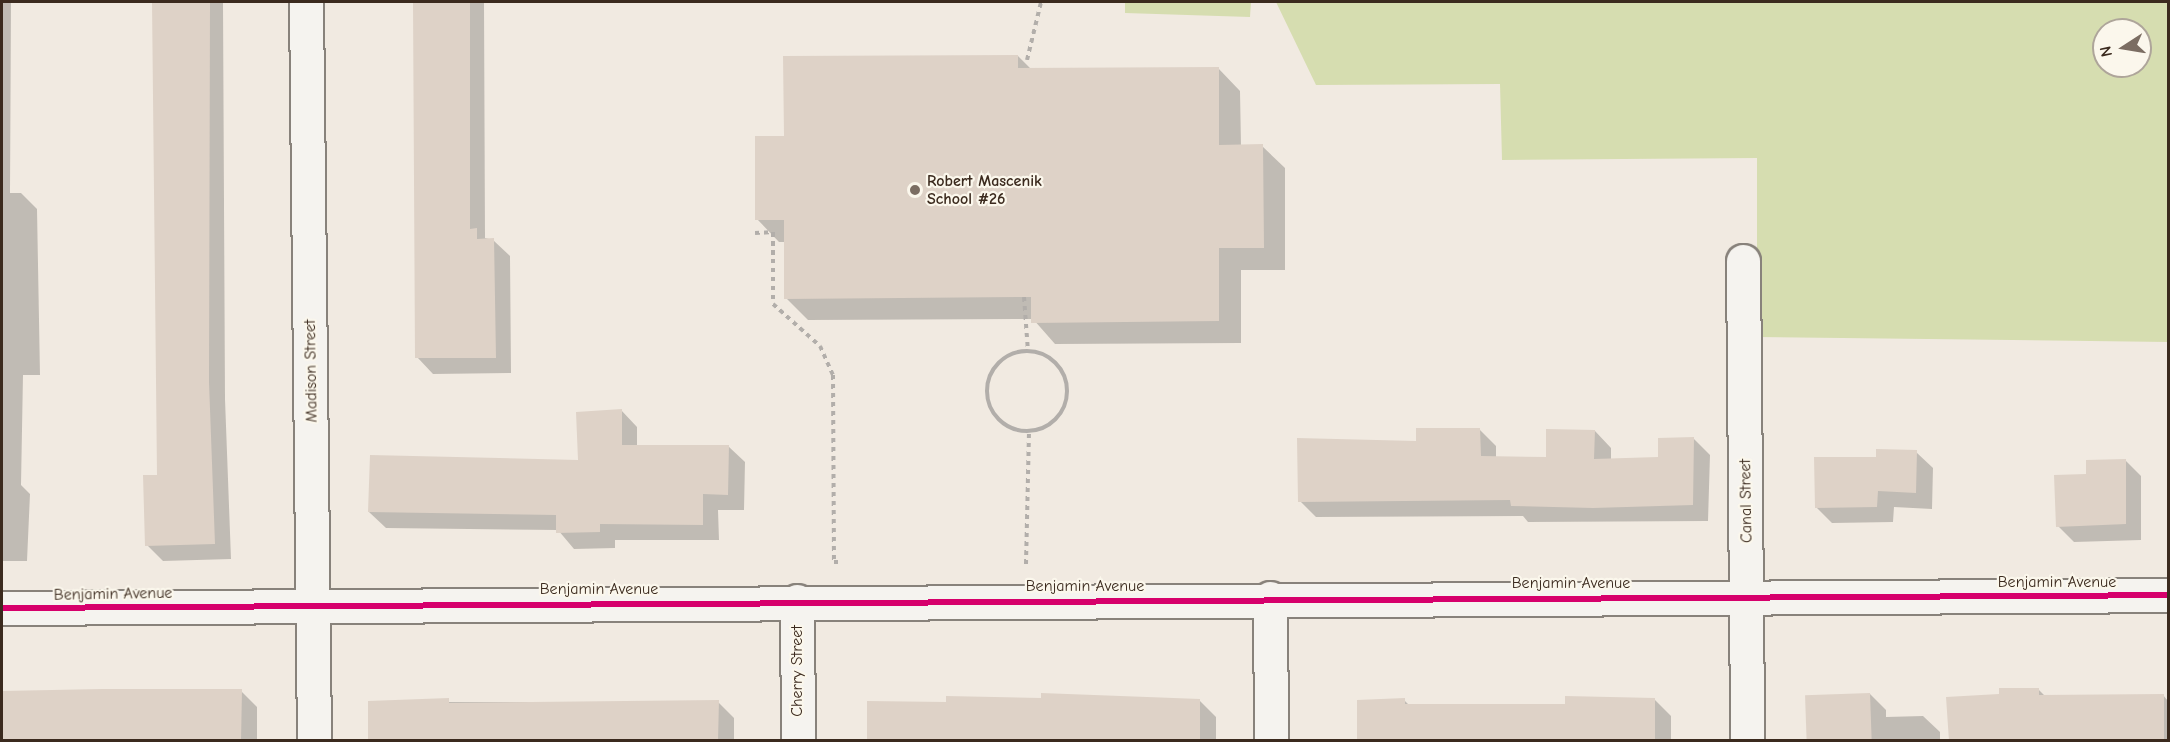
<!DOCTYPE html>
<html>
<head>
<meta charset="utf-8">
<style>
	body { margin:0 }
	#map { position:relative; width:2170px; height:742px; overflow:hidden; background:#f1eae1; font-family:"Comic Neue",sans-serif }
	div>[style] { position:absolute }
	[style*='--x'] { left:calc(var(--x)*1px); top:calc(var(--y)*1px); width:calc(var(--w)*1px); rotate:calc(var(--a)*1deg) }
	.green>* { inset:0; background:#d6ddb0 }
	.shadow>* { inset:0; background:#0003 }
	.building>* { inset:0; background:#ded2c7; transform-origin:0 0 }
	.path>* { height:4px; margin-top:-2px; transform-origin:0; background:repeating-linear-gradient(90deg,#b2aeaa 0 4.5px,transparent 0 9px) }
	.path>.ring { margin:-2px; padding:0; box-sizing:content-box; background:none; border:4px solid #b2aeaa; border-radius:50% }
	.roads { filter:drop-shadow(2px 0 #88827b) drop-shadow(-2px 0 #88827b) drop-shadow(0 2px #88827b) drop-shadow(0 -2px #88827b) }
	.minor>* { height:33px; margin:-16.5px; padding:0 16.5px; transform-origin:16.5px; border-radius:16.5px; background:#f5f3ef }
	.cycleway>* { height:6px; margin:-3px; padding:0 3px; transform-origin:3px; border-radius:3px; background:#d6006c }
	.dots>* { width:16px; height:16px; translate:-50% -50%; box-sizing:border-box; border:3px solid #fbf7ec; border-radius:50% }
	span { translate:-50% -50%; white-space:nowrap; text-align:center; line-height:1.15; -webkit-text-stroke:4.5px #fbf7ec; paint-order:stroke }
	.poi-label { font-size:16px; color:#3b2a1e; font-weight:700 }
	.left { translate:0 -50%; text-align:left }
	.street-label { font-size:16px; color:#3b2a1e }
	.frame { position:absolute; inset:0; border:3px solid #3b2a1e; pointer-events:none }
	.north { position:absolute; left:2092px; top:18px; width:60px; height:60px; box-sizing:border-box; background:#fbf7ec; border:2px solid #aea59a; border-radius:50%; rotate:258deg; font-size:16px; font-weight:700; line-height:24px; text-align:center; color:#3b2a1e }
	.north::after { content:''; display:block; margin:auto; width:21px; height:27px; background:#7b6d62; clip-path:polygon(50% 0,100% 100%,50% 72%,0 100%) }
</style>
</head>
<body>
<div id="map">
	<div class="green">
		<div style="clip-path:polygon(1125px 2px,1251px 2px,1250px 17px,1125px 13px)"></div>
		<div style="clip-path:polygon(evenodd,1276px 2px,2168px 2px,2168px 342px,1757px 337px,1757px 158px,1502px 160px,1500px 84px,1316px 85px,1276px 2px,2104px 30px,2140px 30px,2140px 66px,2104px 66px,2104px 30px)"></div>
	</div>
	<div class="shadow">
		<div style="clip-path:polygon(2px 2px,11px 2px,10px 193px,21px 193px,37px 209px,40px 375px,23px 375px,21px 485px,30px 494px,27px 561px,2px 561px)"></div>
		<div style="clip-path:polygon(156px 2px,223px 2px,225px 399px,231px 559px,163px 561px,147px 545px,158px 477px)"></div>
		<div style="clip-path:polygon(416px 2px,484px 2px,485px 238px,493px 240px,510px 256px,511px 373px,433px 374px,417px 357px)"></div>
		<div style="clip-path:polygon(1018px 56px,1031px 69px,1218px 68px,1240px 91px,1241px 146px,1262px 146px,1285px 168px,1285px 270px,1241px 270px,1241px 343px,1055px 344px,1033px 319px,808px 320px,786px 298px,785px 242px,779px 242px,757px 219px,785px 137px)"></div>
		<div style="clip-path:polygon(621px 410px,637px 427px,637px 447px,728px 446px,745px 462px,744px 510px,718px 510px,719px 540px,615px 540px,615px 548px,574px 549px,558px 530px,386px 528px,369px 512px,580px 461px)"></div>
		<div style="clip-path:polygon(1480px 430px,1496px 446px,1496px 458px,1547px 459px,1595px 431px,1611px 448px,1611px 460px,1660px 459px,1694px 439px,1710px 455px,1708px 521px,1528px 522px,1523px 516px,1316px 517px,1300px 501px,1418px 443px)"></div>
		<div style="clip-path:polygon(1916px 452px,1933px 468px,1932px 509px,1894px 507px,1893px 522px,1832px 523px,1816px 507px,1877px 459px)"></div>
		<div style="clip-path:polygon(2125px 460px,2141px 476px,2141px 540px,2074px 542px,2058px 526px,2087px 476px)"></div>
		<div style="clip-path:polygon(2038px 689px,2045px 696px,2163px 695px,2168px 701px,2168px 740px,1950px 740px,2001px 695px)"></div>
		<div style="clip-path:polygon(241px 691px,257px 707px,257px 740px,2px 740px,2px 693px)"></div>
		<div style="clip-path:polygon(1870px 694px,1886px 710px,1886px 717px,1923px 716px,1940px 732px,1940px 740px,1809px 740px)"></div>
		<div style="clip-path:polygon(1199px 700px,1216px 717px,1216px 740px,869px 740px,948px 703px)"></div>
		<div style="clip-path:polygon(1404px 700px,1410px 706px,1567px 705px,1655px 700px,1671px 716px,1671px 740px,1358px 740px)"></div>
		<div style="clip-path:polygon(369px 702px,718px 702px,734px 718px,734px 740px,370px 740px)"></div>
	</div>
	<div class="building">
		<div style="clip-path:polygon(152px 2px,210px 2px,209px 382px,215px 544px,145px 546px,143px 475px,157px 475px)"></div>
		<div style="clip-path:polygon(413px 3px,470px 3px,470px 229px,477px 228px,477px 239px,494px 238px,496px 358px,415px 358px)"></div>
		<div style="clip-path:polygon(1018px 55px,1018px 68px,1219px 67px,1219px 145px,1263px 144px,1264px 248px,1219px 248px,1219px 321px,1031px 323px,1031px 297px,784px 299px,784px 220px,755px 220px,755px 136px,784px 136px,783px 56px)"></div>
		<div style="clip-path:polygon(622px 409px,622px 445px,729px 445px,728px 495px,703px 494px,703px 525px,600px 524px,600px 532px,556px 533px,556px 515px,368px 512px,370px 455px,578px 460px,576px 412px)"></div>
		<div style="clip-path:polygon(1416px 428px,1480px 428px,1481px 456px,1546px 457px,1546px 429px,1595px 430px,1594px 459px,1658px 457px,1658px 438px,1694px 437px,1693px 505px,1593px 508px,1511px 506px,1510px 500px,1298px 502px,1297px 438px,1416px 441px)"></div>
		<div style="clip-path:polygon(1876px 449px,1917px 450px,1916px 493px,1878px 491px,1877px 507px,1815px 508px,1814px 457px,1876px 457px)"></div>
		<div style="clip-path:polygon(2126px 459px,2126px 524px,2056px 527px,2054px 475px,2086px 474px,2086px 460px)"></div>
		<div style="clip-path:polygon(1999px 688px,2039px 688px,2039px 695px,2164px 694px,2164px 741px,1949px 741px,1946px 697px,1999px 694px)"></div>
		<div style="clip-path:polygon(102px 689px,242px 689px,241px 741px,2px 741px,2px 691px)"></div>
		<div style="clip-path:polygon(1041px 693px,1200px 699px,1200px 741px,867px 741px,867px 701px,946px 702px,946px 696px,1041px 698px)"></div>
		<div style="left:1870px;top:693px;width:48px;height:65px;rotate:88deg"></div>
		<div style="clip-path:polygon(1565px 696px,1655px 698px,1655px 741px,1357px 741px,1357px 700px,1405px 698px,1405px 704px,1565px 704px)"></div>
		<div style="clip-path:polygon(449px 698px,449px 703px,719px 700px,718px 741px,368px 741px,368px 701px)"></div>
	</div>
	<div class="path">
		<div style="--x:1027;--y:60;--w:60;--a:-76.4"></div>
		<div style="--x:755;--y:233;--w:18;--a:-3"></div>
		<div style="--x:773;--y:232;--w:72;--a:90"></div>
		<div style="--x:773;--y:304;--w:63;--a:41.8"></div>
		<div style="--x:820;--y:346;--w:32;--a:66"></div>
		<div style="--x:833;--y:375;--w:187;--a:89.7"></div>
		<div style="--x:834;--y:562;--w:4;--a:0"></div>
		<div style="--x:1024;--y:297;--w:54;--a:85.8"></div>
		<div class="ring" style="left:987px;top:351px;width:76px;height:76px"></div>
		<div style="--x:1026;--y:564;--w:133;--a:-88.7"></div>
	</div>
	<div class="roads">
		<div class="minor">
			<div style="--x:306;--y:2;--w:738;--a:89.38"></div>
			<div style="--x:1743;--y:261;--w:479;--a:89.5"></div>
			<div style="--x:1270;--y:598;--w:142;--a:89.6"></div>
			<div style="--x:797;--y:601;--w:139;--a:89.6"></div>
			<div style="--x:2;--y:608;--w:2166;--a:-0.34"></div>
		</div>
	</div>
	<div class="cycleway">
		<div style="--x:2;--y:608;--w:2166;--a:-0.34"></div>
	</div>
	<div class="dots">
		<div style="left:915px;top:190px;background:#7b6d62"></div>
	</div>
	<div class="poi-label">
		<span class="left" style="left:927px;top:190px">Robert Mascenik<br>School #26</span>
	</div>
	<div class="street-label">
		<span style="left:311px;top:371px;rotate:-91deg">Madison Street</span>
		<span style="left:1746px;top:501px;rotate:-91deg">Canal Street</span>
		<span style="left:2057px;top:582px">Benjamin Avenue</span>
		<span style="left:1571px;top:583px">Benjamin Avenue</span>
		<span style="left:1085px;top:586px">Benjamin Avenue</span>
		<span style="left:599px;top:589px">Benjamin Avenue</span>
		<span style="left:113px;top:594px;rotate:-1deg">Benjamin Avenue</span>
		<span style="left:797px;top:671px;rotate:-90deg">Cherry Street</span>
	</div>
	<div class="frame"></div>
	<div class="north">N</div>
</div>
</body>
</html>
